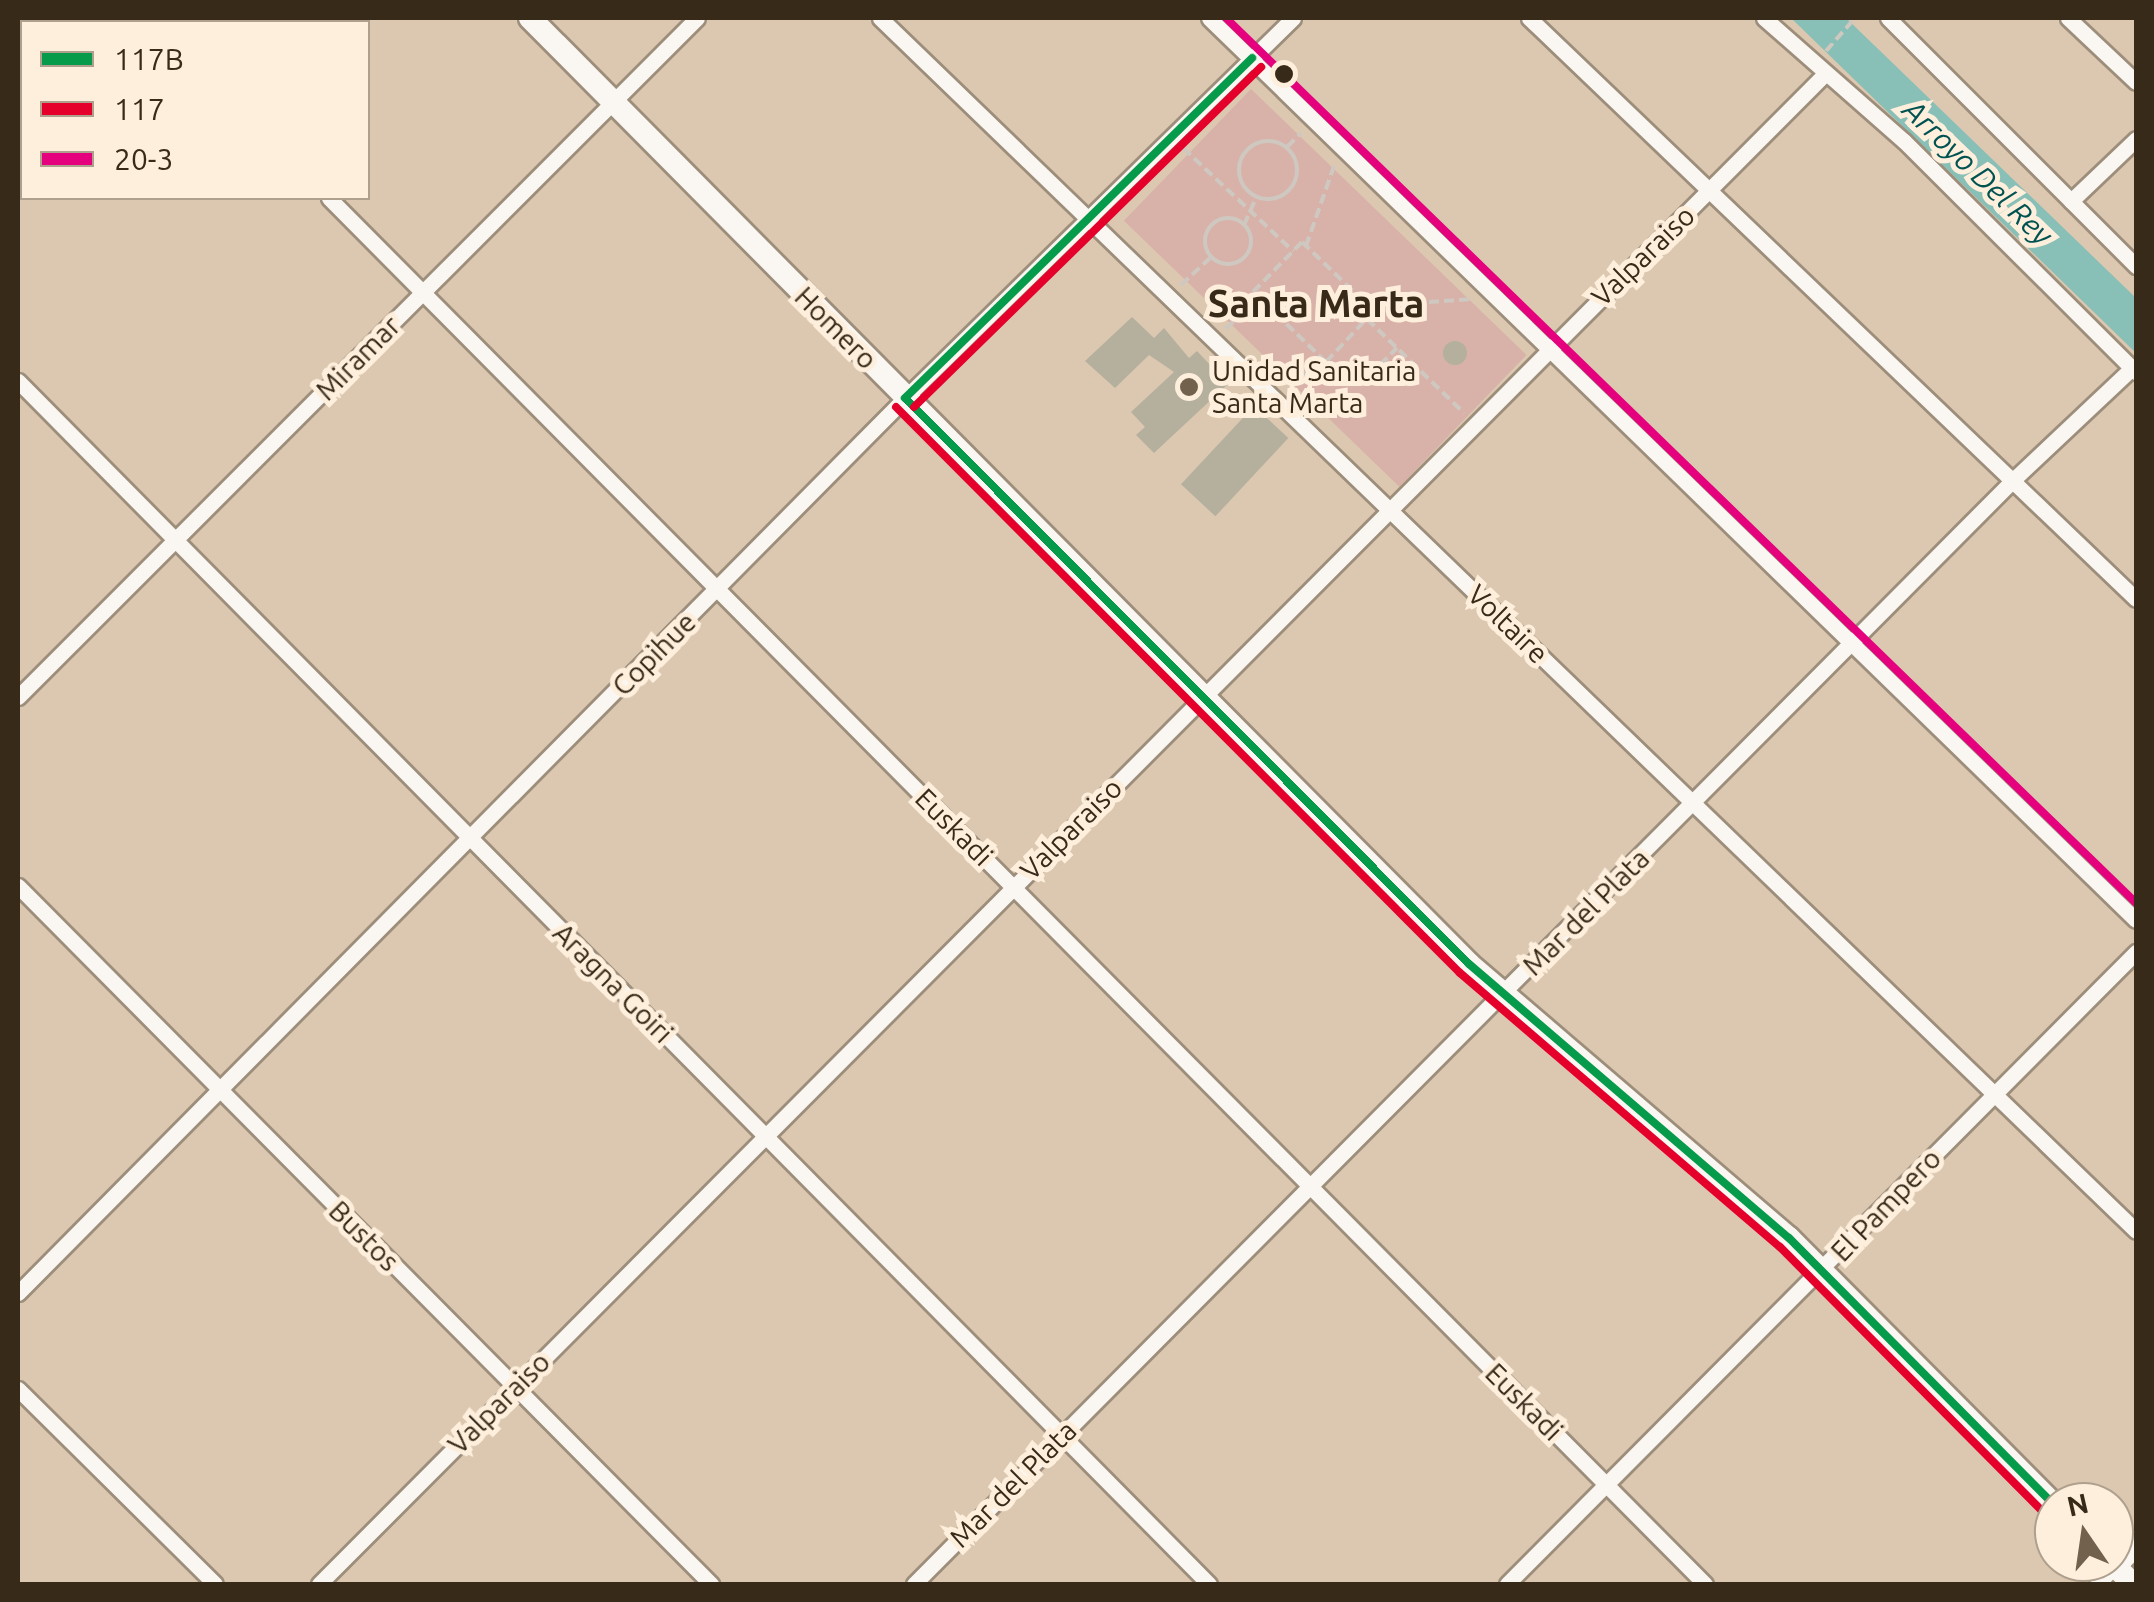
<!DOCTYPE html>
<html>
<head>
<meta charset="utf-8">
<style>
	body { margin:0 }
	#map { position:relative; width:2154px; height:1602px; overflow:hidden; background:#dcc8b0; font-family:Ubuntu,sans-serif }
	div>[style] { position:absolute }
	[style*='--x'] { left:calc(var(--x)*1px); top:calc(var(--y)*1px); width:calc(var(--w)*1px); rotate:calc(var(--a)*1deg) }
	.green>* { inset:0; background:#d8b1a9; transform-origin:0 0 }
	.water>* { inset:0; background:#88bfb6 }
	.building>* { inset:0; background:#b4b09d; transform-origin:0 0 }
	.round { border-radius:50% }
	.path>* { height:4px; margin-top:-2px; transform-origin:0; background:repeating-linear-gradient(90deg,#cec8c0 0 10px,transparent 0 15px) }
	.path>.ring { margin:-2px; padding:0; box-sizing:content-box; background:none; border:4px solid #cec8c0; border-radius:50% }
	.roads { filter:drop-shadow(2px 0 #9d8e7b) drop-shadow(-2px 0 #9d8e7b) drop-shadow(0 2px #9d8e7b) drop-shadow(0 -2px #9d8e7b) }
	.street>* { height:15px; margin:-7.5px; padding:0 7.5px; transform-origin:7.5px; border-radius:7.5px; background:#faf7f3 }
	.secondary>* { height:22px; margin:-11px; padding:0 11px; transform-origin:11px; border-radius:11px; background:#faf7f3 }
	.bus-1>* { height:8px; margin:-4px; padding:0 4px; transform-origin:4px; border-radius:4px; background:#069a4b }
	.bus-2>* { height:8px; margin:-4px; padding:0 4px; transform-origin:4px; border-radius:4px; background:#e4002b }
	.bus-3>* { height:8px; margin:-4px; padding:0 4px; transform-origin:4px; border-radius:4px; background:#e5007d }
	.dots>* { width:28px; height:28px; translate:-50% -50%; box-sizing:border-box; border:5px solid #feefdd; border-radius:50% }
	span { translate:-50% -50%; white-space:nowrap; text-align:center; line-height:1.15; -webkit-text-stroke:10px #feefdd; paint-order:stroke }
	.street-label { font-size:28px; color:#382a18 }
	.poi-label { font-size:28px; color:#382a18 }
	.left { translate:0 -50%; text-align:left }
	.water-label { font-size:30px; color:#015352; font-style:italic }
	.district-label { font-size:38px; color:#382a18; font-weight:700 }
	.frame { position:absolute; inset:0; border:20px solid #382a18; pointer-events:none }
	.legend { position:absolute; left:20px; top:20px; width:350px; height:180px; box-sizing:border-box; background:#feefdd; border:2px solid #afa08e; margin:0; padding:12px 18px; list-style:none; font-size:30px; color:#382a18 }
	.legend li { display:flex; align-items:center; gap:20px; height:50px }
	.legend b { width:50px; border:2px solid #afa08e }
	.north { position:absolute; left:2034px; top:1482px; width:100px; height:100px; box-sizing:border-box; background:#feefdd; border:2px solid #afa08e; border-radius:50%; rotate:347deg; font-size:28px; font-weight:700; line-height:40px; text-align:center; color:#382a18 }
	.north::after { content:''; display:block; margin:auto; width:35px; height:45px; background:#71614d; clip-path:polygon(50% 0,100% 100%,50% 72%,0 100%) }
</style>
</head>
<body>
<div id="map">
	<div class="green">
		<div style="left:1251px;top:89px;width:383px;height:183px;rotate:44deg"></div>
	</div>
	<div class="water">
		<div style="clip-path:polygon(1791px 18px,1846px 18px,2136px 298px,2136px 353px)"></div>
	</div>
	<div class="building">
		<div style="clip-path:polygon(1132px 317px,1154px 338px,1164px 328px,1189px 358px,1197px 351px,1228px 384px,1154px 453px,1136px 435px,1145px 427px,1131px 412px,1174px 372px,1149px 355px,1115px 388px,1085px 361px)"></div>
		<div class="round" style="left:1443px;top:341px;width:24px;height:24px"></div>
		<div style="left:1254px;top:406px;width:47px;height:107px;rotate:43deg"></div>
	</div>
	<div class="path">
		<div style="--x:1826;--y:51;--w:44;--a:-48.7"></div>
		<div class="ring" style="left:1239px;top:141px;width:54px;height:54px"></div>
		<div style="--x:1287;--y:147;--w:20;--a:-45"></div>
		<div style="--x:1183;--y:148;--w:151;--a:43.1"></div>
		<div class="ring" style="left:1205px;top:218px;width:42px;height:42px"></div>
		<div style="--x:1244;--y:225;--w:30;--a:-66"></div>
		<div style="--x:1302;--y:242;--w:100;--a:43.8"></div>
		<div style="--x:1374;--y:311;--w:70;--a:133.3"></div>
		<div style="--x:1326;--y:362;--w:101;--a:-136.2"></div>
		<div style="--x:1253;--y:292;--w:70;--a:-45.6"></div>
		<div style="--x:1306;--y:246;--w:85;--a:-70.7"></div>
		<div style="--x:1181;--y:285;--w:40;--a:-43"></div>
		<div style="--x:1369;--y:306;--w:105;--a:-3.8"></div>
		<div style="--x:1367;--y:319;--w:135;--a:44.1"></div>
		<div style="--x:1226;--y:329;--w:45;--a:-45.9"></div>
		<div style="--x:1380;--y:365;--w:24;--a:-45"></div>
		<div style="--x:1289;--y:390;--w:45;--a:-46.8"></div>
	</div>
	<div class="roads">
		<div class="street">
			<div style="--x:149;--y:18;--w:6;--a:39"></div>
			<div style="--x:880;--y:18;--w:1746;--a:44"></div>
			<div style="--x:1209;--y:18;--w:1293;--a:44.22"></div>
			<div style="--x:1529;--y:18;--w:840;--a:43.75"></div>
			<div style="--x:1764;--y:18;--w:186;--a:41.3"></div>
			<div style="--x:1904;--y:141;--w:327;--a:44.9"></div>
			<div style="--x:1888;--y:18;--w:351;--a:45"></div>
			<div style="--x:2068;--y:18;--w:93;--a:43.3"></div>
			<div style="--x:97;--y:22;--w:6;--a:-39"></div>
			<div style="--x:18;--y:101;--w:6;--a:-51"></div>
			<div style="--x:329;--y:198;--w:1953;--a:45.21"></div>
			<div style="--x:2071;--y:201;--w:90;--a:-43.6"></div>
			<div style="--x:18;--y:381;--w:1693;--a:45.29"></div>
			<div style="--x:18;--y:697;--w:960;--a:-45"></div>
			<div style="--x:18;--y:886;--w:984;--a:45.21"></div>
			<div style="--x:18;--y:1293;--w:1260;--a:-45.26"></div>
			<div style="--x:905;--y:398;--w:543;--a:-44.4"></div>
			<div style="--x:18;--y:1389;--w:277;--a:44.7"></div>
			<div style="--x:319;--y:1584;--w:2130;--a:-45.08"></div>
			<div style="--x:914;--y:1584;--w:1556;--a:-45.13"></div>
			<div style="--x:2012;--y:481;--w:165;--a:-43.3"></div>
			<div style="--x:1507;--y:1584;--w:892;--a:-45.14"></div>
			<div style="--x:2097;--y:1584;--w:25;--a:-45"></div>
		</div>
		<div class="secondary">
			<div style="--x:530;--y:18;--w:1333;--a:45.21"></div>
			<div style="--x:1469;--y:964;--w:421;--a:40.6"></div>
			<div style="--x:1789;--y:1238;--w:376;--a:45.2"></div>
			<div style="--x:2111;--y:1562;--w:31;--a:45"></div>
			<div style="--x:2115;--y:1566;--w:30;--a:-45"></div>
		</div>
	</div>
	<div class="bus-1">
		<div style="--x:905;--y:398;--w:799;--a:45.1"></div>
		<div style="--x:1469;--y:964;--w:421;--a:40.6"></div>
		<div style="--x:1789;--y:1238;--w:376;--a:45.2"></div>
		<div style="--x:905;--y:398;--w:486;--a:-44.4"></div>
	</div>
	<div class="bus-2">
		<div style="--x:896;--y:407;--w:799;--a:45.1"></div>
		<div style="--x:1460;--y:973;--w:421;--a:40.6"></div>
		<div style="--x:1780;--y:1247;--w:376;--a:45.2"></div>
		<div style="--x:914;--y:407;--w:486;--a:-44.4"></div>
	</div>
	<div class="bus-3">
		<div style="--x:1226;--y:18;--w:1269;--a:44.2"></div>
	</div>
	<div class="dots">
		<div style="left:1284px;top:74px;background:#382a18"></div>
		<div style="left:1189px;top:387px;background:#71614d"></div>
	</div>
	<div class="street-label">
		<span style="left:1643px;top:256px;rotate:-44deg">Valparaiso</span>
		<span style="left:836px;top:328px;rotate:45deg">Homero</span>
		<span style="left:358px;top:358px;rotate:-45deg">Miramar</span>
		<span style="left:1508px;top:624px;rotate:44deg">Voltaire</span>
		<span style="left:654px;top:654px;rotate:-45deg">Copihue</span>
		<span style="left:954px;top:827px;rotate:45deg">Euskadi</span>
		<span style="left:1071px;top:829px;rotate:-45deg">Valparaiso</span>
		<span style="left:1586px;top:912px;rotate:-45deg">Mar del Plata</span>
		<span style="left:613px;top:983px;rotate:45deg">Aragna Goiri</span>
		<span style="left:1886px;top:1205px;rotate:-46deg">El Pampero</span>
		<span style="left:364px;top:1236px;rotate:45deg">Bustos</span>
		<span style="left:1524px;top:1402px;rotate:45deg">Euskadi</span>
		<span style="left:499px;top:1403px;rotate:-45deg">Valparaiso</span>
		<span style="left:1013px;top:1484px;rotate:-45deg">Mar del Plata</span>
	</div>
	<div class="poi-label">
		<span class="left" style="left:1212px;top:387px">Unidad Sanitaria<br>Santa Marta</span>
	</div>
	<div class="water-label">
		<span style="left:1978px;top:172px;rotate:44deg">Arroyo Del Rey</span>
	</div>
	<div class="district-label">
		<span style="left:1316px;top:304px">Santa Marta</span>
	</div>
	<div class="frame"></div>
	<ul class="legend">
	<li><b style="height:12px;background:#069a4b"></b>117B</li>
	<li><b style="height:12px;background:#e4002b"></b>117</li>
	<li><b style="height:12px;background:#e5007d"></b>20-3</li>
	</ul>
	<div class="north">N</div>
</div>
</body>
</html>
